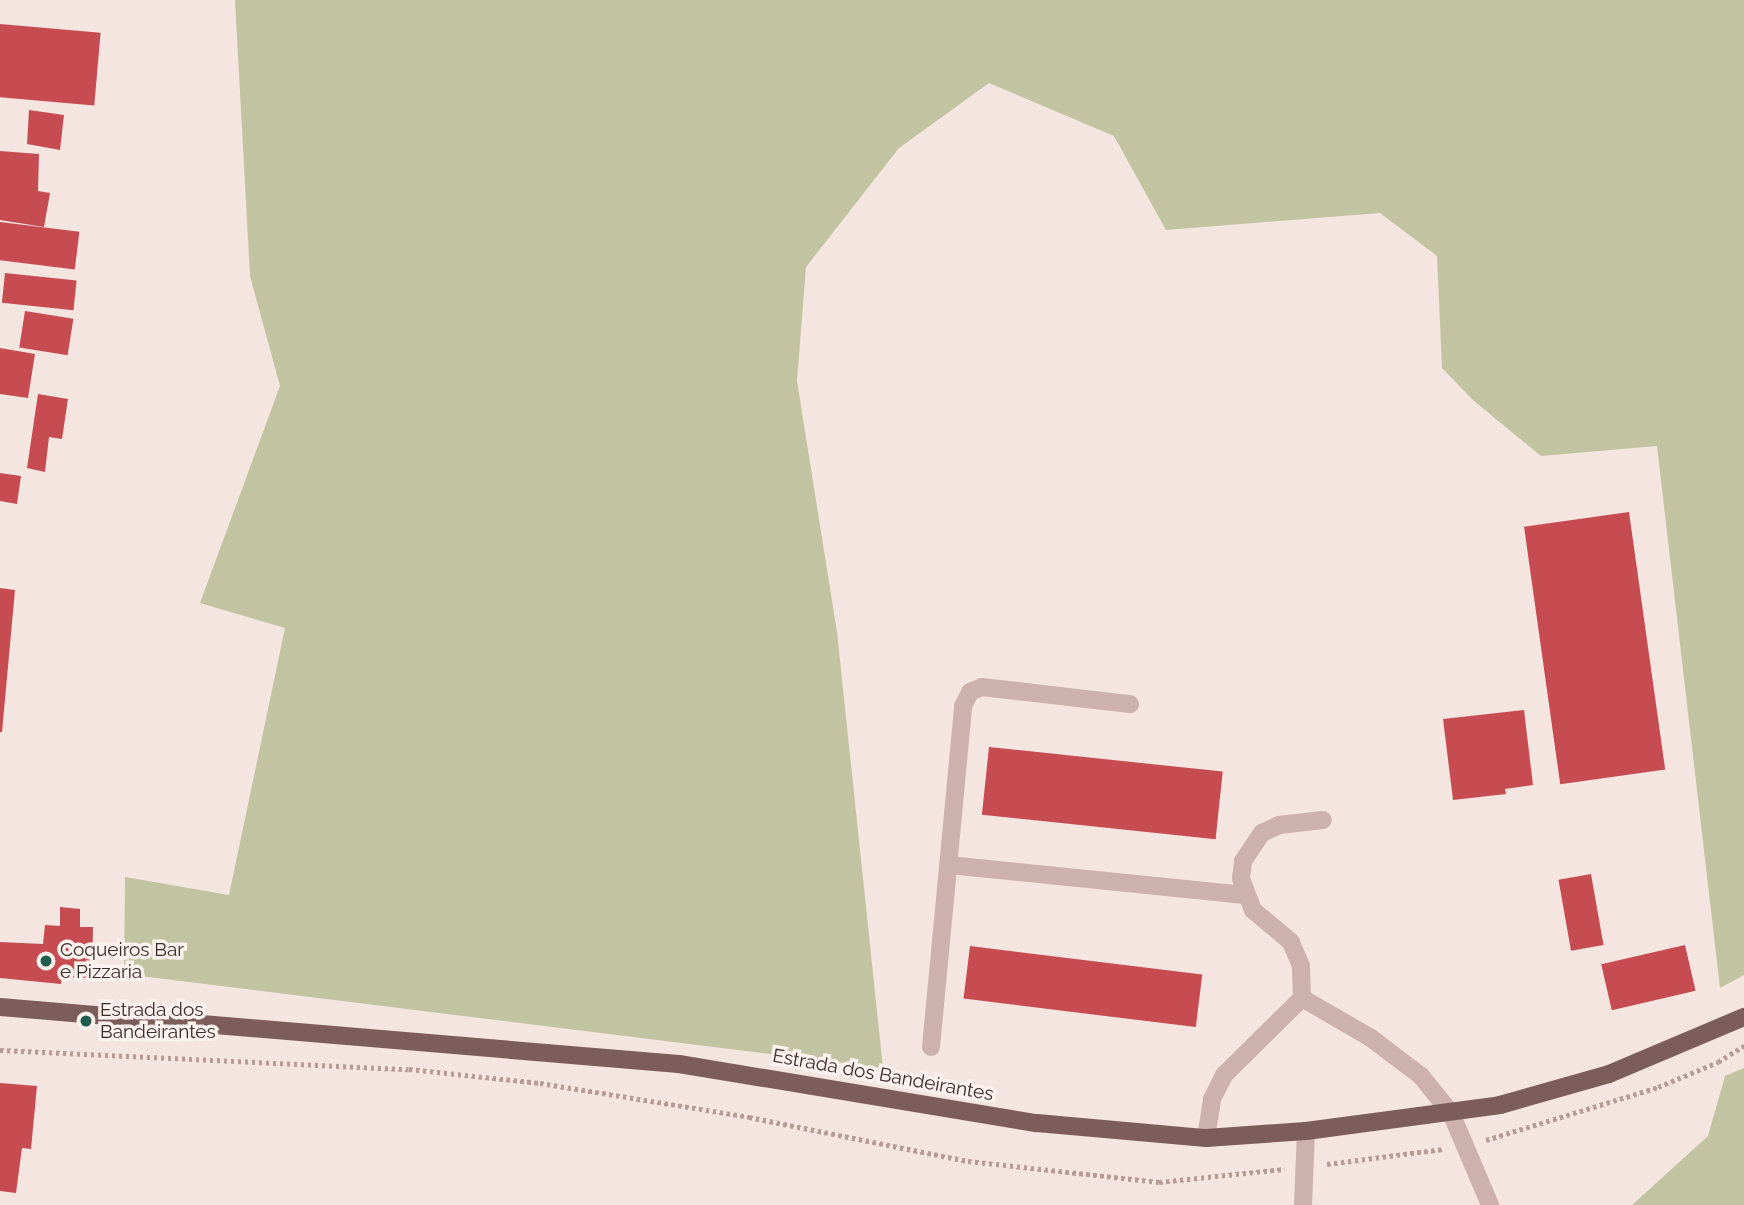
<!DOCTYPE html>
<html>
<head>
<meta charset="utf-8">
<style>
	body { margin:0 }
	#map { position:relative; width:1744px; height:1205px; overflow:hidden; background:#f4e5e0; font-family:Raleway,sans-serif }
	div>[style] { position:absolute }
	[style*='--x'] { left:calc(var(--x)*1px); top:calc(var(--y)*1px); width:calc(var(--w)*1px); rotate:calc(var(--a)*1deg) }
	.green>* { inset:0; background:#c2c3a0 }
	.building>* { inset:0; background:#c64c52; transform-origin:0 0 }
	.path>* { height:4.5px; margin-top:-2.25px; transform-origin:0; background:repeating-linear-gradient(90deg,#b89a96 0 3.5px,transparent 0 7px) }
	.minor>* { height:18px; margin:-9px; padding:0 9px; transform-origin:9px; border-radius:9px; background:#ccb1ac }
	.major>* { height:18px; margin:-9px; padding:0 9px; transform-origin:9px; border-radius:9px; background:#7c5d5c }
	.dots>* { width:19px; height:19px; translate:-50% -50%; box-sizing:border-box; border:4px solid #fbf1ed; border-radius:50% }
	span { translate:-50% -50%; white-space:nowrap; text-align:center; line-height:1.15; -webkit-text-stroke:7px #fbf1ed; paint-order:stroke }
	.poi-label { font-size:19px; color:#3a2b2b }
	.left { translate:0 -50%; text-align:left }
	.street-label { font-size:19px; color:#3a2b2b }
</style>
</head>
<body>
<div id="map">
	<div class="green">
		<div style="clip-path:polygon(235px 0,1744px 0,1744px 975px,1720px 988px,1657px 446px,1541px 456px,1474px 401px,1442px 368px,1437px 256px,1380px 213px,1166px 230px,1114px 136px,989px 83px,899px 148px,806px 267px,797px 381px,837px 632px,883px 1068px,124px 974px,125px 877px,229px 895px,285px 628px,200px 603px,280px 386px,250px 276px)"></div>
		<div style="clip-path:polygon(1744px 1068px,1744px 1205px,1632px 1205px,1708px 1136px,1725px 1076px)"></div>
	</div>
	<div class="building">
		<div style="left:0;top:24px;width:101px;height:73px;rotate:5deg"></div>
		<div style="clip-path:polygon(29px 110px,64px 115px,60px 150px,27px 144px)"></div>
		<div style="clip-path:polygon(0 151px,39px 154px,38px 191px,50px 193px,44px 227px,0 220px)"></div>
		<div style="left:0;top:222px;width:80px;height:38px;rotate:7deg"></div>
		<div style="left:5px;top:273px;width:72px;height:30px;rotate:6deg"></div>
		<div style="left:25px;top:311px;width:49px;height:37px;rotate:9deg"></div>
		<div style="clip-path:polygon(0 348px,35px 354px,28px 398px,0 394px)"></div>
		<div style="clip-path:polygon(38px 394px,68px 399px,62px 439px,49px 437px,45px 472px,27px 468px)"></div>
		<div style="clip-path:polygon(0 473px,21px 476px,17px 504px,0 501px)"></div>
		<div style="left:1629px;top:512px;width:260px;height:106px;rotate:82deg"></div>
		<div style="clip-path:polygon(0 588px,15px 590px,2px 732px,0 732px)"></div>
		<div style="clip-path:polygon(1524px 710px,1533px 785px,1505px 789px,1506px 794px,1453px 800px,1443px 719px)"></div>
		<div style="left:989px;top:747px;width:235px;height:68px;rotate:6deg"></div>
		<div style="left:1591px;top:874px;width:72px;height:33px;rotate:80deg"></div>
		<div style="clip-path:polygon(60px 907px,80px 909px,80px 927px,93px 927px,92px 978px,62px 977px,61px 984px,0 978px,0 942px,43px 944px,45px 925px,60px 926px)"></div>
		<div style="left:1685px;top:945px;width:47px;height:86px;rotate:77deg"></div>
		<div style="left:970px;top:946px;width:234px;height:53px;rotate:7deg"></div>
		<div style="clip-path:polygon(0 1083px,37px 1086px,31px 1149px,22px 1148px,16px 1193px,0 1191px)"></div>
	</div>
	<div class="path">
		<div style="--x:0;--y:1050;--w:409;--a:2.7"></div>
		<div style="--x:409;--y:1069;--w:132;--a:6.1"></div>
		<div style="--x:540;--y:1083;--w:212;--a:9.2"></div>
		<div style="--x:749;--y:1117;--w:223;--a:11.4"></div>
		<div style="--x:968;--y:1161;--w:192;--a:6.3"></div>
		<div style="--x:1159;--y:1182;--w:126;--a:-5.9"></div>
		<div style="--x:1486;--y:1140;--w:180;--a:-17.1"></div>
		<div style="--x:1658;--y:1087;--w:65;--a:-22.6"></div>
		<div style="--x:1718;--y:1062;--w:31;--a:-32"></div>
		<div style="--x:1327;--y:1164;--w:117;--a:-7.4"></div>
	</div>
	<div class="minor">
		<div style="--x:949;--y:865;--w:297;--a:5.8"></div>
		<div style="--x:1302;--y:998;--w:80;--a:30.1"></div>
		<div style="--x:1371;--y:1038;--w:63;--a:37.2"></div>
		<div style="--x:1421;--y:1076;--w:48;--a:51"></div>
		<div style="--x:1451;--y:1113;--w:100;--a:67"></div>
		<div style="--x:1302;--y:998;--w:32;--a:-92"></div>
		<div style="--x:1301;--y:966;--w:26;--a:-113"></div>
		<div style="--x:1291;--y:942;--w:50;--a:-139.9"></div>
		<div style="--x:1253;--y:910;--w:34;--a:-111"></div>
		<div style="--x:1241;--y:878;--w:17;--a:-83"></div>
		<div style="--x:1243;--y:861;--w:34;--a:-56"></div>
		<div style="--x:1262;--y:833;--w:19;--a:-25"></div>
		<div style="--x:1279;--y:825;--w:44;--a:-6.5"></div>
		<div style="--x:931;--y:1047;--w:342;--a:-84.6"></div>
		<div style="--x:963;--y:706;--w:16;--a:-63"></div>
		<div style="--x:970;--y:692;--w:13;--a:-23"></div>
		<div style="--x:982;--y:687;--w:149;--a:6.6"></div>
		<div style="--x:1206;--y:1138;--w:39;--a:-81"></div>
		<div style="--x:1212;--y:1099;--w:27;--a:-63"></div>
		<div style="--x:1224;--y:1075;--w:110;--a:-44.6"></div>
		<div style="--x:1303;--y:1205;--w:74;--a:-87.7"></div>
	</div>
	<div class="major">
		<div style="--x:0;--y:1007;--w:681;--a:4.8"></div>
		<div style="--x:679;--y:1064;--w:363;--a:9.4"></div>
		<div style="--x:1037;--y:1123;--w:170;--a:5.1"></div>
		<div style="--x:1206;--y:1138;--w:100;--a:-4"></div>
		<div style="--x:1306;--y:1131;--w:196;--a:-7.6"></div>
		<div style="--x:1500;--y:1105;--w:113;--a:-15.9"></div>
		<div style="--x:1609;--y:1074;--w:147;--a:-22.9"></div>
	</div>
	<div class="dots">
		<div style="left:46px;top:961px;background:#1f5d4e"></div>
		<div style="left:86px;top:1021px;background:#1f5d4e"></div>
	</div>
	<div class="poi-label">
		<span class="left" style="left:60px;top:961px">Coqueiros Bar<br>e Pizzaria</span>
		<span class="left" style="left:100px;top:1021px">Estrada dos<br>Bandeirantes</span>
	</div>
	<div class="street-label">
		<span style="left:883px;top:1075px;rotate:10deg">Estrada dos Bandeirantes</span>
	</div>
</div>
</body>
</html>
